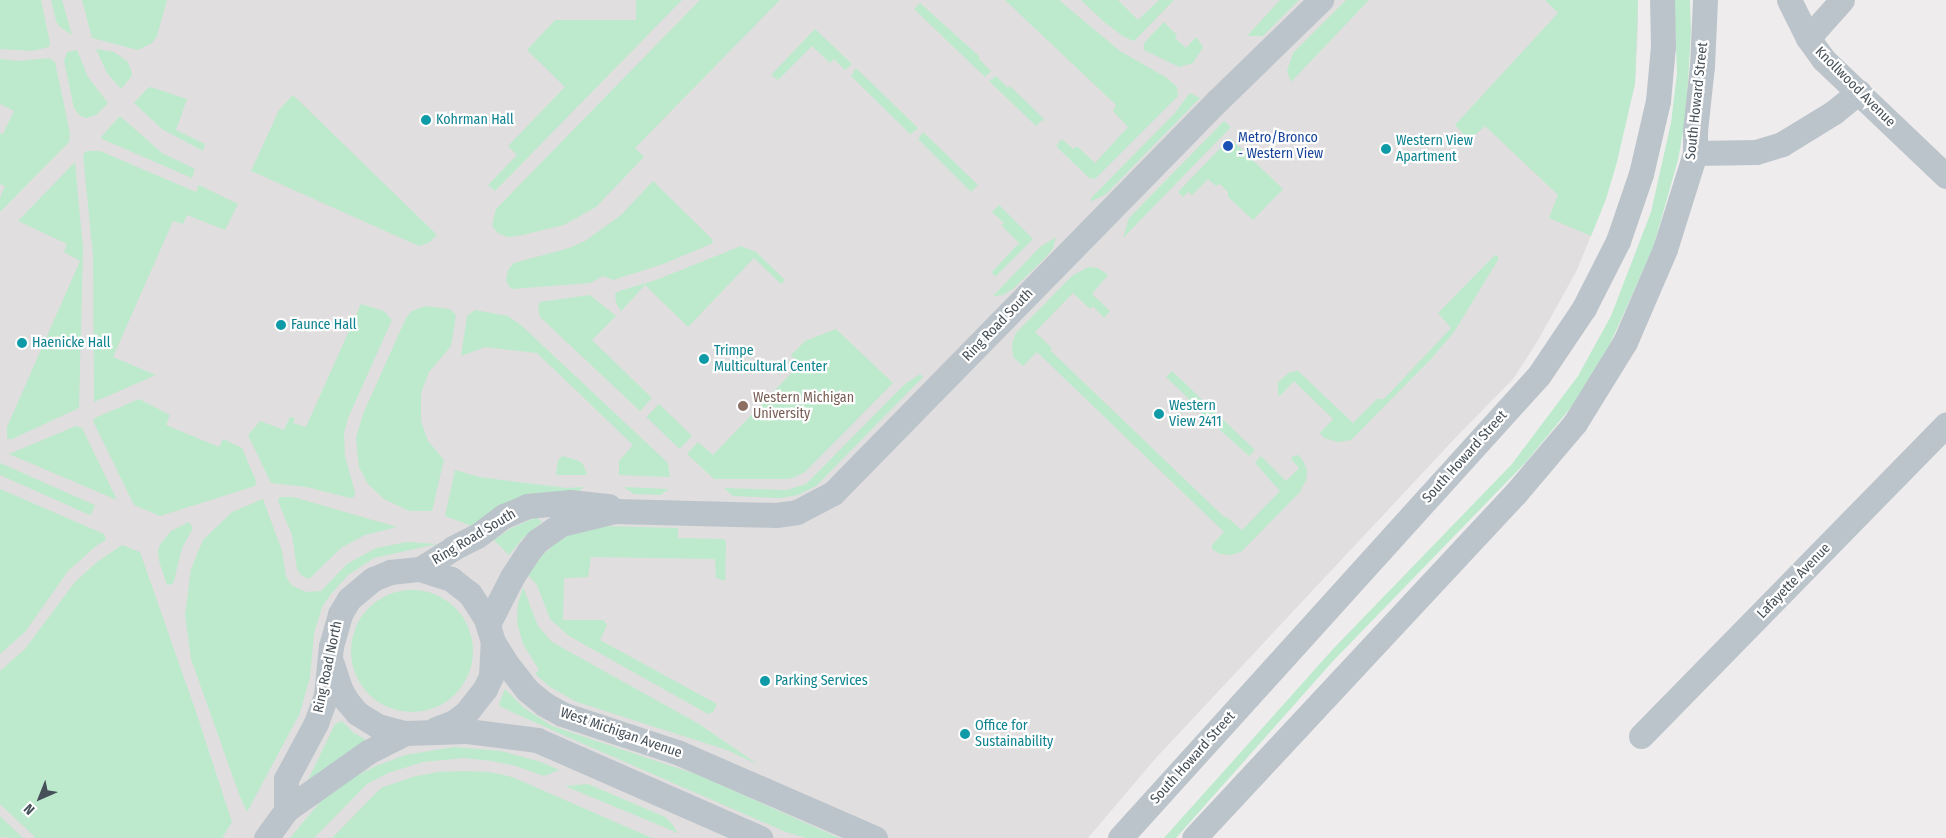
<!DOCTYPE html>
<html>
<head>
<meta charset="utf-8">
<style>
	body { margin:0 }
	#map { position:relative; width:1946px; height:838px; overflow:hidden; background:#efeced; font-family:"Fira Sans Condensed",sans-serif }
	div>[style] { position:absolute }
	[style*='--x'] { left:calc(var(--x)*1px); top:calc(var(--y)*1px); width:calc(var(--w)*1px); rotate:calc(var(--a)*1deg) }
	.education>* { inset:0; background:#e0dede }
	.green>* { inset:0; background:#bdeacd; transform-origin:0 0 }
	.round { border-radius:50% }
	.minor>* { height:25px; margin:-12.5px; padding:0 12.5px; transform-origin:12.5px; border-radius:12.5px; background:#bcc4cb }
	.dots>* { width:14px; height:14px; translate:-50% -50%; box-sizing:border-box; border:2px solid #fff; border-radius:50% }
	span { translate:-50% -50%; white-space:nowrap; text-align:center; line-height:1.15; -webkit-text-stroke:4.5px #fff; paint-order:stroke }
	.street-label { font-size:14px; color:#465058 }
	.culture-label { font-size:14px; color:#0d838f }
	.left { translate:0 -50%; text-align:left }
	.transit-label { font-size:14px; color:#164399 }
	.education-label { font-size:14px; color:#785e54 }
	.north { position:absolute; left:15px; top:773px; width:50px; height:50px; -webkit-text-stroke:4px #fff; paint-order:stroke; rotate:224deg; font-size:14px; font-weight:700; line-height:20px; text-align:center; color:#465058 }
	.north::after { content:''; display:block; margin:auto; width:18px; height:22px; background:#465058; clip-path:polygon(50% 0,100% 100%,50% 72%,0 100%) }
</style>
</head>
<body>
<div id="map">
	<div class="education">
		<div style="clip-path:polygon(0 0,1638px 0,1638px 30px,1635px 84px,1606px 199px,1577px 270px,1537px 342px,1513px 379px,1459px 434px,1155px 759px,1088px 838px,0 838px)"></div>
	</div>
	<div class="green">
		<div style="clip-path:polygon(0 0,41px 0,50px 43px,49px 47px,32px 51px,0 49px)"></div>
		<div style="clip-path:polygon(51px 0,62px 0,72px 35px,60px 27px,56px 21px)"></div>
		<div style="clip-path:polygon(82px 0,167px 0,157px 36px,152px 43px,138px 50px,92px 38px)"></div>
		<div style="clip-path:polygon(636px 0,682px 0,495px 191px,488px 185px,517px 155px,508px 146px,565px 87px,527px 50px,555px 20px,636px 20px)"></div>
		<div style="clip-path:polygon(700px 0,780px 0,635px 148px,644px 157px,596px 207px,564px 225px,518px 236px,507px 237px,498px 233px,492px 226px,496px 209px)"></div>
		<div style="clip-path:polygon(1005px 0,1059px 0,1120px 51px,1167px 78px,1177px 87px,1178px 96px,1095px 179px,1089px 178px,1056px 146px,1062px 139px,1073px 149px,1077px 146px,1095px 163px,1128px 127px,1113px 111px,1116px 105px)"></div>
		<div style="clip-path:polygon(1081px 0,1118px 0,1138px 20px,1159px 0,1174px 0,1134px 41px,1124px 37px,1103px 21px)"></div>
		<div style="clip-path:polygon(1280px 0,1299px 0,1263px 36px,1247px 36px)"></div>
		<div style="clip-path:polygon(1346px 0,1369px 0,1291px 82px,1287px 71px,1293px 53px)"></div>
		<div style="clip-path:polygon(1545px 0,1638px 0,1635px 84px,1617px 162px,1606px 199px,1591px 236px,1549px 218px,1558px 195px,1485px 126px,1469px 140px,1455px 125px,1558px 13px)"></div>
		<div style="clip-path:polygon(1674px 0,1690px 0,1691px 31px,1686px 115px,1678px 160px,1653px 248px,1610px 344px,1572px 406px,1526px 462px,1333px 661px,1176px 838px,1164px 838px,1334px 648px,1512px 464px,1578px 376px,1611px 316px,1651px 212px,1671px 123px,1677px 73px)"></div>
		<div style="clip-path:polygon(920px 3px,980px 57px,979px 59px,991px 71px,985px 77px,914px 9px)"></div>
		<div style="clip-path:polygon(1164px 22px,1177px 35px,1175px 38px,1186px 48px,1196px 37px,1203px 47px,1193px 63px,1179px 67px,1144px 50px,1144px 43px)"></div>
		<div style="clip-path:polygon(815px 29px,852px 64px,845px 70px,834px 59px,830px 63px,812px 46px,778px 80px,771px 75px)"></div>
		<div style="clip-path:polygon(96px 49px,114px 52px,128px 62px,132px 73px,131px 77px,121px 89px,107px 73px)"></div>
		<div style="clip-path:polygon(77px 50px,88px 77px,108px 103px,96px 115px,87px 118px,80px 116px,74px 108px,64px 61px,67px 52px)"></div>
		<div style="clip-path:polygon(49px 58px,55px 62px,70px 133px,69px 142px,0 212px,0 198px,5px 186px,0 184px,0 133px,3px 134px,14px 111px,0 104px,0 59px,18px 61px)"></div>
		<div style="clip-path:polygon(856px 68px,918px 128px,915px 131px,910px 134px,851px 76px)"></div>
		<div style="clip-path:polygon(996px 76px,1008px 88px,1010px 86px,1044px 119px,1044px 122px,1042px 120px,1036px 126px,989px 81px)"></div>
		<div style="clip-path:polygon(151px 87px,187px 99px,176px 130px,205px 144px,203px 151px,162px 129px,134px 103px,148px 88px)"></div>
		<div style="clip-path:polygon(1190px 93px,1200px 98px,1106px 194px,1090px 202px,1092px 197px,1174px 114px)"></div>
		<div style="clip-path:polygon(293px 95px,437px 235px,430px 242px,419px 246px,251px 171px,279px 110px)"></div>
		<div style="clip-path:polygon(120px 116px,162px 153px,195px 169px,192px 178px,102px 139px,101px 137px)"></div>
		<div style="clip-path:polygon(1224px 121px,1231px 127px,1123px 238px,1129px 218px)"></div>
		<div style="clip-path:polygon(923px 132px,978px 185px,971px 192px,918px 139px)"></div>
		<div style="clip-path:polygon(1230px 138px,1283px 189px,1253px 220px,1228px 197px,1228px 192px,1220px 184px,1216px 186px,1208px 179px,1192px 195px,1188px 192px,1183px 197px,1178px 192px)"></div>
		<div style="clip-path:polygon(87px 151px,100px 151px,196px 192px,199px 185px,238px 204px,225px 230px,187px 215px,183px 224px,173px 221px,113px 357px,156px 375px,94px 402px,93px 256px,83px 154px)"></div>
		<div style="clip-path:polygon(75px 162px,83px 249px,79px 408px,12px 439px,7px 439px,7px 427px,80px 261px,64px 252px,67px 244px,18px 221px)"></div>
		<div style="clip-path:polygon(653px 181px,710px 237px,713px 241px,711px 244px,663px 264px,613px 280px,603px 276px,590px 283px,512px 289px,509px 286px,506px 280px,508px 270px,514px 263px,569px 248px,585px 241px,621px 215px)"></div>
		<div style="clip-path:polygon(999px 205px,1033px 239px,995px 277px,992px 272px,1019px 243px,1001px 225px,1004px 223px,992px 212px)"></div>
		<div style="clip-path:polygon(1056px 237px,1053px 248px,1046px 257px,1014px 288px,1003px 295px,993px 296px,1040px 247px)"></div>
		<div style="clip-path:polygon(741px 246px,756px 252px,785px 280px,781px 284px,754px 258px,688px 327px,645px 285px,621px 311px,616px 303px,615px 294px,619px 291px,656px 280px)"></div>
		<div style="clip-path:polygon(1495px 255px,1498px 256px,1498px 260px,1454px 332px,1431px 359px,1351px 440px,1338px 442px,1324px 438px,1320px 433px,1333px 419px,1294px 381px,1280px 396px,1278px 395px,1278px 382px,1290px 372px,1298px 371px,1353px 423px,1377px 399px,1384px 399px,1451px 328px,1438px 313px)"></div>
		<div style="clip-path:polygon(1088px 267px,1098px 268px,1108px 275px,1092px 294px,1110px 311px,1104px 318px,1093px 306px,1090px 309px,1073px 293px,1035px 332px,1052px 348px,1050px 350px,1223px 516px,1228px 518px,1242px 530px,1280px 491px,1255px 463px,1261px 456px,1286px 481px,1299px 468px,1291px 459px,1293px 456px,1299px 455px,1303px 461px,1307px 470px,1306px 480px,1300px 492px,1242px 551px,1232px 555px,1220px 554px,1212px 549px,1212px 545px,1224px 532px,1037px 352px,1023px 366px,1013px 357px,1012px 344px,1016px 333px,1072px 276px)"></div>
		<div style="clip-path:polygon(590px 295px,616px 316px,592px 340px,652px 398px,640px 411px,540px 317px,538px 306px,540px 302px)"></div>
		<div style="clip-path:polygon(361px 304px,384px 311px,392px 320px,348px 418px,344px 433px,345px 456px,355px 493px,354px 497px,350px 498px,306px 487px,271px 483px,248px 435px,260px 421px,284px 430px,290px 417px,295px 418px,293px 423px,306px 427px)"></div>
		<div style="clip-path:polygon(425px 306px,450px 309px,456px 315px,451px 346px,429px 372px,421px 393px,421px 421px,428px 441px,444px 460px,432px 511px,409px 511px,384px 499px,368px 484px,359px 467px,356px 438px,363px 414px,406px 318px,412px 311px)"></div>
		<div style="clip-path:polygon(475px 310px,508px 316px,522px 326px,668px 463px,670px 477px,619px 475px,619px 461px,633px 445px,537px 353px,485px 347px,461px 356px,467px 316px)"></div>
		<div style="clip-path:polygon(836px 329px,893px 383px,805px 472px,793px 478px,785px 479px,714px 479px,687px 454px,698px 442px,713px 455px,800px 364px,791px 355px,805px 341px)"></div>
		<div style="clip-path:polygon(1172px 371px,1255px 450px,1249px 456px,1189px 402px,1188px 398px,1166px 377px)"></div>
		<div style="clip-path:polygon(920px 374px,923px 377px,816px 486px,798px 495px,780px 498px,733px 496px,724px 488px,787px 490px,806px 484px,905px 384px)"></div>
		<div style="clip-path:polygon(139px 399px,170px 415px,166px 425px,219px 447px,223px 439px,242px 448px,256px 481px,255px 486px,160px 516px,134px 505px,93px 421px,95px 418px)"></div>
		<div style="left:659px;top:404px;width:46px;height:18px;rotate:44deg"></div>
		<div style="clip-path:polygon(76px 426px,82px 428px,117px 500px,9px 454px)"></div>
		<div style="clip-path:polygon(562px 456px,577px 460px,583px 464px,587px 475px,556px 475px,558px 460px)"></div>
		<div style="left:0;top:463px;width:104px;height:11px;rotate:24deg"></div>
		<div style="clip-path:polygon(455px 470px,479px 477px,567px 488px,584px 487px,578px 492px,472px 528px,469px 525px,445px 516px)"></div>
		<div style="clip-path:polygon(623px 487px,669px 489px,660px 495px,634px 494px)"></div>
		<div style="clip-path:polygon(0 489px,104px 534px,106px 540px,96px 546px,68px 571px,25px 632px,0 654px)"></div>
		<div style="clip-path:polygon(280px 497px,293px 497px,397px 527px,365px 535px,341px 548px,309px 579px,301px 575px,297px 569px,292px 535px,278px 501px)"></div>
		<div style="clip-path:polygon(263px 499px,282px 551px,286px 576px,291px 585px,306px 592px,321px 591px,347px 564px,376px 548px,407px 542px,437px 544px,374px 558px,348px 575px,331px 594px,322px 607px,314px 633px,310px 677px,300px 713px,247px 812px,239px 794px,191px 659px,185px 615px,191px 569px,203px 540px,232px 512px)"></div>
		<div style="clip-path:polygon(536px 517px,542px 522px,522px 539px,509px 555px,494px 540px,510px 529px)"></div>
		<div style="clip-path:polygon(189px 522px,193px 528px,182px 548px,174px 581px,172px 584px,167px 585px,159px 561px,158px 550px,161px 543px,171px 531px)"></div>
		<div style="clip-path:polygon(600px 526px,678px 528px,678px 538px,724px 539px,726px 542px,725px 581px,716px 578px,715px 559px,591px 557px,588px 577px,564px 578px,563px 620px,603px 620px,607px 625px,600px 640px,717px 704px,713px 712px,708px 714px,569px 636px,550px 619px,537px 585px,528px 575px,540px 557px,551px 548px,550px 546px,575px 532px)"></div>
		<div style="clip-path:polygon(122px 545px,140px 552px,196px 712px,232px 822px,222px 838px,36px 838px,0 804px,0 671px,25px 649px,75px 582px,97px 562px)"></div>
		<div style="clip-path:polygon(523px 587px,538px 626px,552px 642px,699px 724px,759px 765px,727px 750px,577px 702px,550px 687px,535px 674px,539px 670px,523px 644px,517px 623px,518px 604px)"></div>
		<div class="round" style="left:351px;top:590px;width:122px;height:122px"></div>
		<div style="clip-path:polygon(505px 689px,524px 708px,552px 726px,701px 776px,839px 838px,806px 838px,786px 832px,570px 738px,501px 707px,499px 704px)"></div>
		<div style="clip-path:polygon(342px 721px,354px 733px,373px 744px,308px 780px,335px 724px)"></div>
		<div style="clip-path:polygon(454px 747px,501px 751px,541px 762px,559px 770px,544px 776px,516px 766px,492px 761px,464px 758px,423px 762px,388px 773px,367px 784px,314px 838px,290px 838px,326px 795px,356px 776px,374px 767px,405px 755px)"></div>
		<div style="clip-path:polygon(464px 771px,489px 772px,512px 777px,652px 838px,332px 838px,381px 788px,412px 777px,438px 772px)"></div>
		<div style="clip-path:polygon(588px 784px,665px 817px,672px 824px,678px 833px,565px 786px)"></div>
		<div style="clip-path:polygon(0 816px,23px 838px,0 837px)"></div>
	</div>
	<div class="minor">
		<div style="--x:1789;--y:0;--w:42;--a:63.4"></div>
		<div style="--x:1808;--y:38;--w:26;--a:54"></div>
		<div style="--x:1823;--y:59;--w:170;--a:43.6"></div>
		<div style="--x:1808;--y:38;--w:51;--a:-48.2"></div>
		<div style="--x:1695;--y:153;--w:61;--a:-0.9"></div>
		<div style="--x:1756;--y:152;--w:27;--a:-17"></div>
		<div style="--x:1782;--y:144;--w:61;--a:-31.6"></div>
		<div style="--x:1834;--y:112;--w:32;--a:-39"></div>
		<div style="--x:420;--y:569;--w:39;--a:-32"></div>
		<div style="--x:453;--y:548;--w:27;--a:-27"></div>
		<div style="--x:477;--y:536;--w:34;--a:-37"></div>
		<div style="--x:504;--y:516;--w:25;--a:-23"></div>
		<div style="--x:527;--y:506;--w:43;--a:-5.3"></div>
		<div style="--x:570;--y:502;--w:39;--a:6"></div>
		<div style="--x:488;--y:624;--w:53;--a:-62.9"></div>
		<div style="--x:512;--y:577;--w:31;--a:-57"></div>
		<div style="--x:529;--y:551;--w:13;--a:-51"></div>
		<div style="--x:537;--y:541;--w:29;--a:-35"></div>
		<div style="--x:561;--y:524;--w:56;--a:-13.5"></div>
		<div style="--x:615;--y:511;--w:161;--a:1.4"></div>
		<div style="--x:776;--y:515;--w:21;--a:-8"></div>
		<div style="--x:797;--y:512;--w:41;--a:-27.8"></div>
		<div style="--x:833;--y:493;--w:550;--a:-45.59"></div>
		<div style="--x:1218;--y:100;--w:144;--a:-44.2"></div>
		<div style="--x:332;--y:664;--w:26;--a:72"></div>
		<div style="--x:340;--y:689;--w:14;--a:60"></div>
		<div style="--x:347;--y:701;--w:16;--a:50"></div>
		<div style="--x:357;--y:713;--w:25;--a:32"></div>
		<div style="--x:378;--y:726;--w:28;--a:15"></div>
		<div style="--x:405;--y:733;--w:62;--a:-1.8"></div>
		<div style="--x:467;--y:731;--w:71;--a:7.3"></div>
		<div style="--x:537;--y:740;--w:244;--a:23.7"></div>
		<div style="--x:436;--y:729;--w:19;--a:-21"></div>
		<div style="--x:454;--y:722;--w:15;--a:-37"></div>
		<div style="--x:466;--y:713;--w:31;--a:-52"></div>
		<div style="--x:485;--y:689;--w:14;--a:-65"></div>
		<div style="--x:491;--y:676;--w:34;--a:-87"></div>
		<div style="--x:1641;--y:736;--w:436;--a:-45.6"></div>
		<div style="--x:286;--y:810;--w:31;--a:-90"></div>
		<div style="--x:286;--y:779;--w:64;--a:-61.8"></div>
		<div style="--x:316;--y:723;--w:30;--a:-70"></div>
		<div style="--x:326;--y:695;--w:49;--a:-84.2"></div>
		<div style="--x:331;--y:646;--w:33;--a:-74"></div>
		<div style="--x:340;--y:614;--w:17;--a:-59"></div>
		<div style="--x:349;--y:599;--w:31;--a:-40"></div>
		<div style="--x:373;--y:579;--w:18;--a:-22"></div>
		<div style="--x:390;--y:572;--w:30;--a:-6"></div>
		<div style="--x:420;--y:569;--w:33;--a:18"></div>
		<div style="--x:451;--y:579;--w:24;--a:38"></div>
		<div style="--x:470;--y:594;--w:30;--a:57"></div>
		<div style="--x:486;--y:619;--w:24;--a:73"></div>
		<div style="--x:493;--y:642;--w:25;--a:58"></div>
		<div style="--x:506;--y:663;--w:34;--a:52"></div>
		<div style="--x:527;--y:690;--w:22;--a:39"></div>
		<div style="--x:544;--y:704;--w:21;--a:29"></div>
		<div style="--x:562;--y:714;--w:121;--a:18.3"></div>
		<div style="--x:677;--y:752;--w:216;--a:23.5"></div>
		<div style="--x:266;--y:838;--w:34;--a:-54"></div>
		<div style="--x:286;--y:810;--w:100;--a:-35.3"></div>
		<div style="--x:368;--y:752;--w:42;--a:-27.2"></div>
		<div style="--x:1120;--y:838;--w:624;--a:-47.86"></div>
		<div style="--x:1539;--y:375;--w:81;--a:-56.1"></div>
		<div style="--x:1584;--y:308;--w:75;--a:-63.1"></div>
		<div style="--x:1618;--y:241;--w:71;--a:-71.1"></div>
		<div style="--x:1641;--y:174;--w:75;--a:-76.9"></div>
		<div style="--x:1658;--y:101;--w:55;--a:-84.8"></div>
		<div style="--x:1663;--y:46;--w:46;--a:-91.2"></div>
		<div style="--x:1194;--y:838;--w:471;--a:-47"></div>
		<div style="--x:1515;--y:494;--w:93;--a:-49.8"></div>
		<div style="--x:1575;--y:423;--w:95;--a:-58.3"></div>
		<div style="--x:1625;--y:342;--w:101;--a:-66.7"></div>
		<div style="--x:1665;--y:249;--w:101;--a:-72.6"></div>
		<div style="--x:1695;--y:153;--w:22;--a:-90"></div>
		<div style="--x:1695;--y:131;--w:65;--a:-83.9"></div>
		<div style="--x:1702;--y:66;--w:66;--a:-87.4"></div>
	</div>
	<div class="dots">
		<div style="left:426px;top:120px;background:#0f9aa8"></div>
		<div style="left:1228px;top:146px;background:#1a4fb4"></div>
		<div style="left:1386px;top:149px;background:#0f9aa8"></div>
		<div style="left:281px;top:325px;background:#0f9aa8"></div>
		<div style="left:22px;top:343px;background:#0f9aa8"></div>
		<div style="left:704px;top:359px;background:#0f9aa8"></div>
		<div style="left:743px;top:406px;background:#8d6e63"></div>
		<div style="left:1159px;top:414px;background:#0f9aa8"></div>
		<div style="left:765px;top:681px;background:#0f9aa8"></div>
		<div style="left:965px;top:734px;background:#0f9aa8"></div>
	</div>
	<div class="street-label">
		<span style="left:1855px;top:87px;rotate:45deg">Knollwood Avenue</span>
		<span style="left:1697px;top:101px;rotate:-84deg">South Howard Street</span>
		<span style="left:998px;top:325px;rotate:-46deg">Ring Road South</span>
		<span style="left:1465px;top:457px;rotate:-48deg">South Howard Street</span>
		<span style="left:474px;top:537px;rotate:-31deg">Ring Road South</span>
		<span style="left:1794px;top:581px;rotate:-46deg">Lafayette Avenue</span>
		<span style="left:328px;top:667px;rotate:-78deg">Ring Road North</span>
		<span style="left:621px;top:733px;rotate:19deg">West Michigan Avenue</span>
		<span style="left:1193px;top:758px;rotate:-48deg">South Howard Street</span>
	</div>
	<div class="culture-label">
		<span class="left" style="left:436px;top:120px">Kohrman Hall</span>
		<span class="left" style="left:1396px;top:149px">Western View<br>Apartment</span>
		<span class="left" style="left:291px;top:325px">Faunce Hall</span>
		<span class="left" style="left:32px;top:343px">Haenicke Hall</span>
		<span class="left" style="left:714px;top:359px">Trimpe<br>Multicultural Center</span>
		<span class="left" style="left:1169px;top:414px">Western<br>View 2411</span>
		<span class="left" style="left:775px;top:681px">Parking Services</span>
		<span class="left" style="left:975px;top:734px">Office for<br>Sustainability</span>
	</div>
	<div class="transit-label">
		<span class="left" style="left:1238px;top:146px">Metro/Bronco<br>- Western View</span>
	</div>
	<div class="education-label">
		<span class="left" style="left:753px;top:406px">Western Michigan<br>University</span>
	</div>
	<div class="north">N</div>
</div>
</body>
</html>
